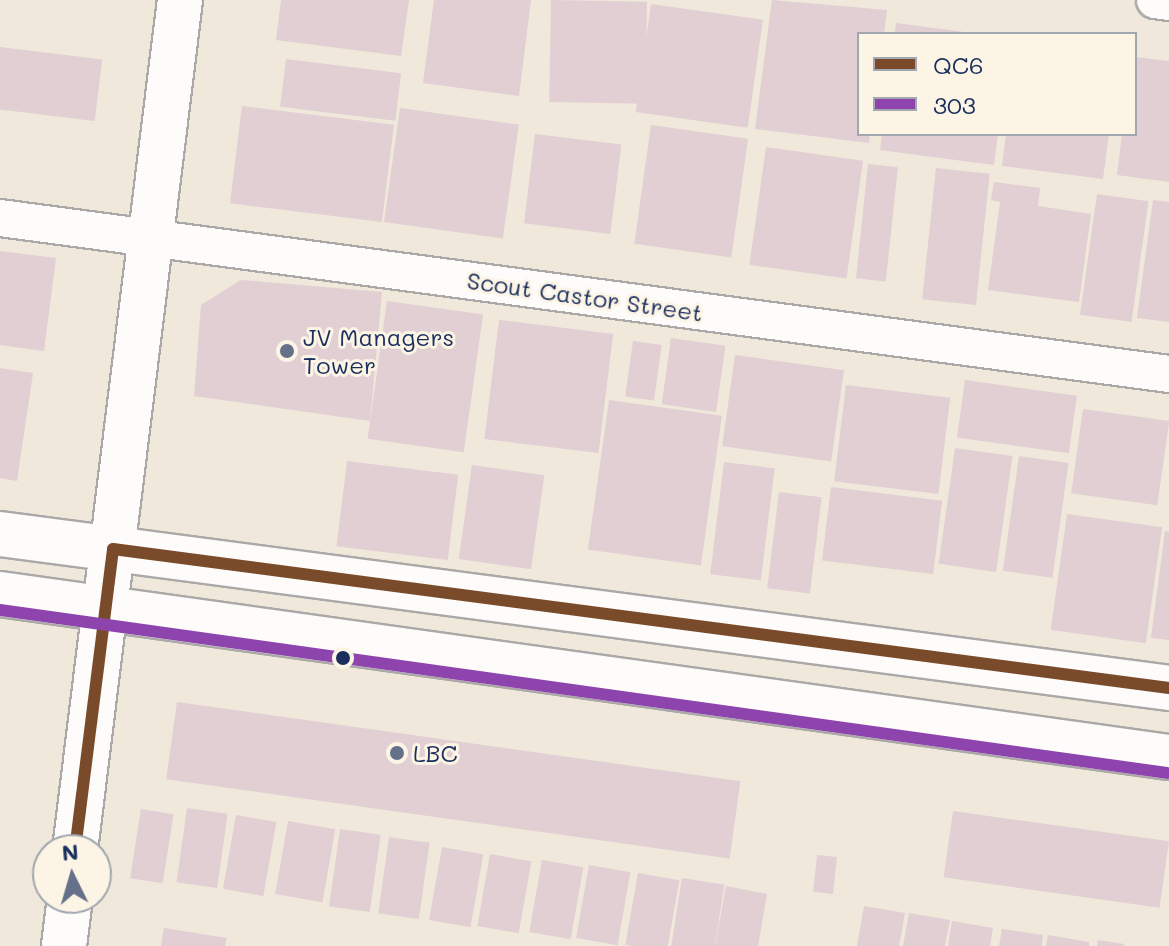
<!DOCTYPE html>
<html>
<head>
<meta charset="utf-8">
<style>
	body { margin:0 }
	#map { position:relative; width:1169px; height:946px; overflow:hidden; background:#efe8db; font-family:Mali,sans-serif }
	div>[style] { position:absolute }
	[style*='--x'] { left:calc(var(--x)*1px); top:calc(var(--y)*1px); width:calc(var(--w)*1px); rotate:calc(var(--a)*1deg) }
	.building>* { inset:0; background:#e1cfd3; transform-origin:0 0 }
	.roads { filter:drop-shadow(2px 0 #aaa9a7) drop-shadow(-2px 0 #aaa9a7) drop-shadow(0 2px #aaa9a7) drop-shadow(0 -2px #aaa9a7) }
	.minor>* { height:36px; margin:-18px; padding:0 18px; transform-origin:18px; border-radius:18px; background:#fdfcfa }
	.tertiary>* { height:44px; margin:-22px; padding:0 22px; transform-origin:22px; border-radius:22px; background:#fdfcfa }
	.secondary>* { height:44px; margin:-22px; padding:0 22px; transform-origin:22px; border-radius:22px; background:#fdfcfa }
	.bus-1>* { height:12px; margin:-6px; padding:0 6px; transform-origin:6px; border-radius:6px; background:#7a4b2a }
	.bus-2>* { height:12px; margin:-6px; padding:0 6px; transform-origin:6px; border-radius:6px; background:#8e44ad }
	.dots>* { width:22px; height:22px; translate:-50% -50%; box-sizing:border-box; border:4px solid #fcf5e5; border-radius:50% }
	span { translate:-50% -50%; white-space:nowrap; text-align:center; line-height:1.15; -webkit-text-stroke:6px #fcf5e5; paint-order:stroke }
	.street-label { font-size:24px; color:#1b2f5e }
	.poi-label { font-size:24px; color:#1b2f5e }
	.left { translate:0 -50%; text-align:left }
	.legend { position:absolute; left:857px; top:32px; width:280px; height:104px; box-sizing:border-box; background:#fcf5e5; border:2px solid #a2a6af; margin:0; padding:10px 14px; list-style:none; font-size:24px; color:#1b2f5e }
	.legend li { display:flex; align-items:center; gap:16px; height:40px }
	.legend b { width:40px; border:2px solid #a2a6af }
	.north { position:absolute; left:32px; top:834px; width:80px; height:80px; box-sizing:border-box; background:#fcf5e5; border:2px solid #a2a6af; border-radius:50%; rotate:355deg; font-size:22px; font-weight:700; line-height:32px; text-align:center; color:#1b2f5e }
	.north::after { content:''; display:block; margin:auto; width:28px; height:36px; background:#65708a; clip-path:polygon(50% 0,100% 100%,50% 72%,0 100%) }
</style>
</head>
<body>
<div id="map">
	<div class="building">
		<div style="clip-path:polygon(281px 0,409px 0,401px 56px,276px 40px)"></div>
		<div style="clip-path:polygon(434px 0,531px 0,519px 96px,423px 83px)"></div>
		<div style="left:551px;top:0;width:96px;height:102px;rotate:1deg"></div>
		<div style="clip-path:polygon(772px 0,887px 10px,884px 34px,859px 34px,859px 134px,870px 134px,869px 143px,755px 129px)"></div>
		<div style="left:651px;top:4px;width:113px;height:109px;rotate:8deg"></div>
		<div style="clip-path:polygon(896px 23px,964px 32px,964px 34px,895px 34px)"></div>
		<div style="left:0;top:47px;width:103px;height:62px;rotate:7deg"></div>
		<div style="clip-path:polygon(1135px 57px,1169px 61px,1169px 182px,1117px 175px,1122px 134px,1135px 134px)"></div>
		<div style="left:286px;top:59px;width:116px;height:48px;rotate:7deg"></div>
		<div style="left:242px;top:106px;width:153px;height:98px;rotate:7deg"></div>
		<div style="left:400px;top:108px;width:120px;height:115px;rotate:8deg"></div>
		<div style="left:651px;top:125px;width:98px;height:120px;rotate:8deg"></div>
		<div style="left:535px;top:134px;width:87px;height:90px;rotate:7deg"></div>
		<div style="clip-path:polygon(882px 134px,998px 134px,994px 165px,880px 150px)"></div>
		<div style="clip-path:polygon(1006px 134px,1109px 134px,1103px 179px,1002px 166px)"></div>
		<div style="left:766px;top:147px;width:98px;height:119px;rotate:8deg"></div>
		<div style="left:868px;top:164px;width:30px;height:115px;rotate:6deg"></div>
		<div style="left:936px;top:168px;width:54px;height:132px;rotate:6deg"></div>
		<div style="clip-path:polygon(994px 182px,1040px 188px,1038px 206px,1091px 214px,1079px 302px,988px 290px,1000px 202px,991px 200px)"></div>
		<div style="left:1097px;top:194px;width:52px;height:122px;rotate:8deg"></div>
		<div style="clip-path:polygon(1153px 200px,1169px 202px,1169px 322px,1137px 318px)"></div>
		<div style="clip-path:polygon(0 251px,56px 258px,44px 351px,0 345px)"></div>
		<div style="clip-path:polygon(241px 280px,382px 292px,370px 421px,194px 396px,201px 305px)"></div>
		<div style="left:387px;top:301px;width:97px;height:139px;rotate:8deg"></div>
		<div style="left:499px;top:320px;width:115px;height:120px;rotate:7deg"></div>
		<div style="left:671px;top:338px;width:55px;height:67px;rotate:8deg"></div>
		<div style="left:633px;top:341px;width:29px;height:56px;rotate:8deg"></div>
		<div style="left:735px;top:355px;width:110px;height:92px;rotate:8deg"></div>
		<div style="clip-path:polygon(0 368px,33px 373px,17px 481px,0 478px)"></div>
		<div style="left:965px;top:380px;width:113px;height:58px;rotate:8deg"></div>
		<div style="left:846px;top:385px;width:105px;height:97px;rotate:7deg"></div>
		<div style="left:609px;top:400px;width:114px;height:151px;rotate:8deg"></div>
		<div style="left:1083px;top:409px;width:87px;height:85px;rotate:8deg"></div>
		<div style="left:955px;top:448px;width:58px;height:117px;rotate:8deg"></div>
		<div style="left:1019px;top:456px;width:50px;height:116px;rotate:8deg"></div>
		<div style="left:347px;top:461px;width:112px;height:86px;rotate:7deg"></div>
		<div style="left:724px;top:462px;width:51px;height:113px;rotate:7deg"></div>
		<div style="left:472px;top:465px;width:73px;height:95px;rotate:8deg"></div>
		<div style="left:831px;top:487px;width:112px;height:74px;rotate:7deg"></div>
		<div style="left:779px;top:492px;width:43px;height:97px;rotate:7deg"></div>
		<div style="left:1067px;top:514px;width:96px;height:117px;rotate:8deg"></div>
		<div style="clip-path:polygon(1165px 531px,1169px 532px,1169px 640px,1151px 638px)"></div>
		<div style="left:177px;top:702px;width:569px;height:78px;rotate:8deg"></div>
		<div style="left:187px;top:808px;width:41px;height:75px;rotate:8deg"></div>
		<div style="left:141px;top:809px;width:33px;height:70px;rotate:9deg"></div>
		<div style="left:953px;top:811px;width:218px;height:67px;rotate:8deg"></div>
		<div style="left:236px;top:815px;width:41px;height:75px;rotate:10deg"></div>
		<div style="left:288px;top:821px;width:48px;height:74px;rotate:10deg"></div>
		<div style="left:340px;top:829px;width:41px;height:78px;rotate:8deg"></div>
		<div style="left:389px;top:837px;width:41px;height:77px;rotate:8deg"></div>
		<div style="left:442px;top:847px;width:42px;height:74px;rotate:10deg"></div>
		<div style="left:490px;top:854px;width:42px;height:73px;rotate:10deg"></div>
		<div style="left:817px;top:855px;width:20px;height:37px;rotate:6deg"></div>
		<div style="left:542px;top:860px;width:42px;height:73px;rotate:10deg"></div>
		<div style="left:589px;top:865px;width:42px;height:74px;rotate:10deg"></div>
		<div style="left:638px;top:873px;width:42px;height:73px;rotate:10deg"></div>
		<div style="left:682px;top:878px;width:43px;height:69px;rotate:9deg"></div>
		<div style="clip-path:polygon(726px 886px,767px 894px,758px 946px,715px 946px)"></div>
		<div style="clip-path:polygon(864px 906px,905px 913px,899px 946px,857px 946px)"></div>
		<div style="clip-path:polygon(909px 913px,950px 920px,945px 946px,903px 946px)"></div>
		<div style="clip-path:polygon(952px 921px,993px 928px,990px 946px,948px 946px)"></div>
		<div style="clip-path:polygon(164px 928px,227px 938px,225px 946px,161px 946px)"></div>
		<div style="clip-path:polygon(1002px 929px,1043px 935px,1042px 946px,999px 946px)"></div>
		<div style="clip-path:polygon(1048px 935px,1089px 942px,1089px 946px,1046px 946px)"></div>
		<div style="clip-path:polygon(1098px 940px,1124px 944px,1123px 946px,1097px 946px)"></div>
	</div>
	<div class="roads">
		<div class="minor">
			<div style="--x:1155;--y:0;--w:14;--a:8"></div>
			<div style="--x:0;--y:218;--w:1179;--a:7.6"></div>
		</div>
		<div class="tertiary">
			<div style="--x:75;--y:850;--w:856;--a:-82.96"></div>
			<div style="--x:64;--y:946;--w:48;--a:-82.9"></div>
		</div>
		<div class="secondary">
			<div style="--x:0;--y:534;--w:1179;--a:7.5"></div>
			<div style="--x:0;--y:594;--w:1180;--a:7.94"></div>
		</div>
	</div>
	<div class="bus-1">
		<div style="--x:75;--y:850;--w:303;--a:-82.8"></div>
		<div style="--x:113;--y:549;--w:1065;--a:7.5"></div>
	</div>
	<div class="bus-2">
		<div style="--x:0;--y:610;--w:1178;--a:7.95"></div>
	</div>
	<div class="dots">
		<div style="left:287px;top:351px;background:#65708a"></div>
		<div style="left:343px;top:658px;background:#1b2f5e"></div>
		<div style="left:397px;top:753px;background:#65708a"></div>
	</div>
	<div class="street-label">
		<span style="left:585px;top:296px;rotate:8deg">Scout Castor Street</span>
	</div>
	<div class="poi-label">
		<span class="left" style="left:303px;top:351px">JV Managers<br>Tower</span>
		<span class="left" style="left:413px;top:753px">LBC</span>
	</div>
	<ul class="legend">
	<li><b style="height:10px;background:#7a4b2a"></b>QC6</li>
	<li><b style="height:10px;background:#8e44ad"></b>303</li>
	</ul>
	<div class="north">N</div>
</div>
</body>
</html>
